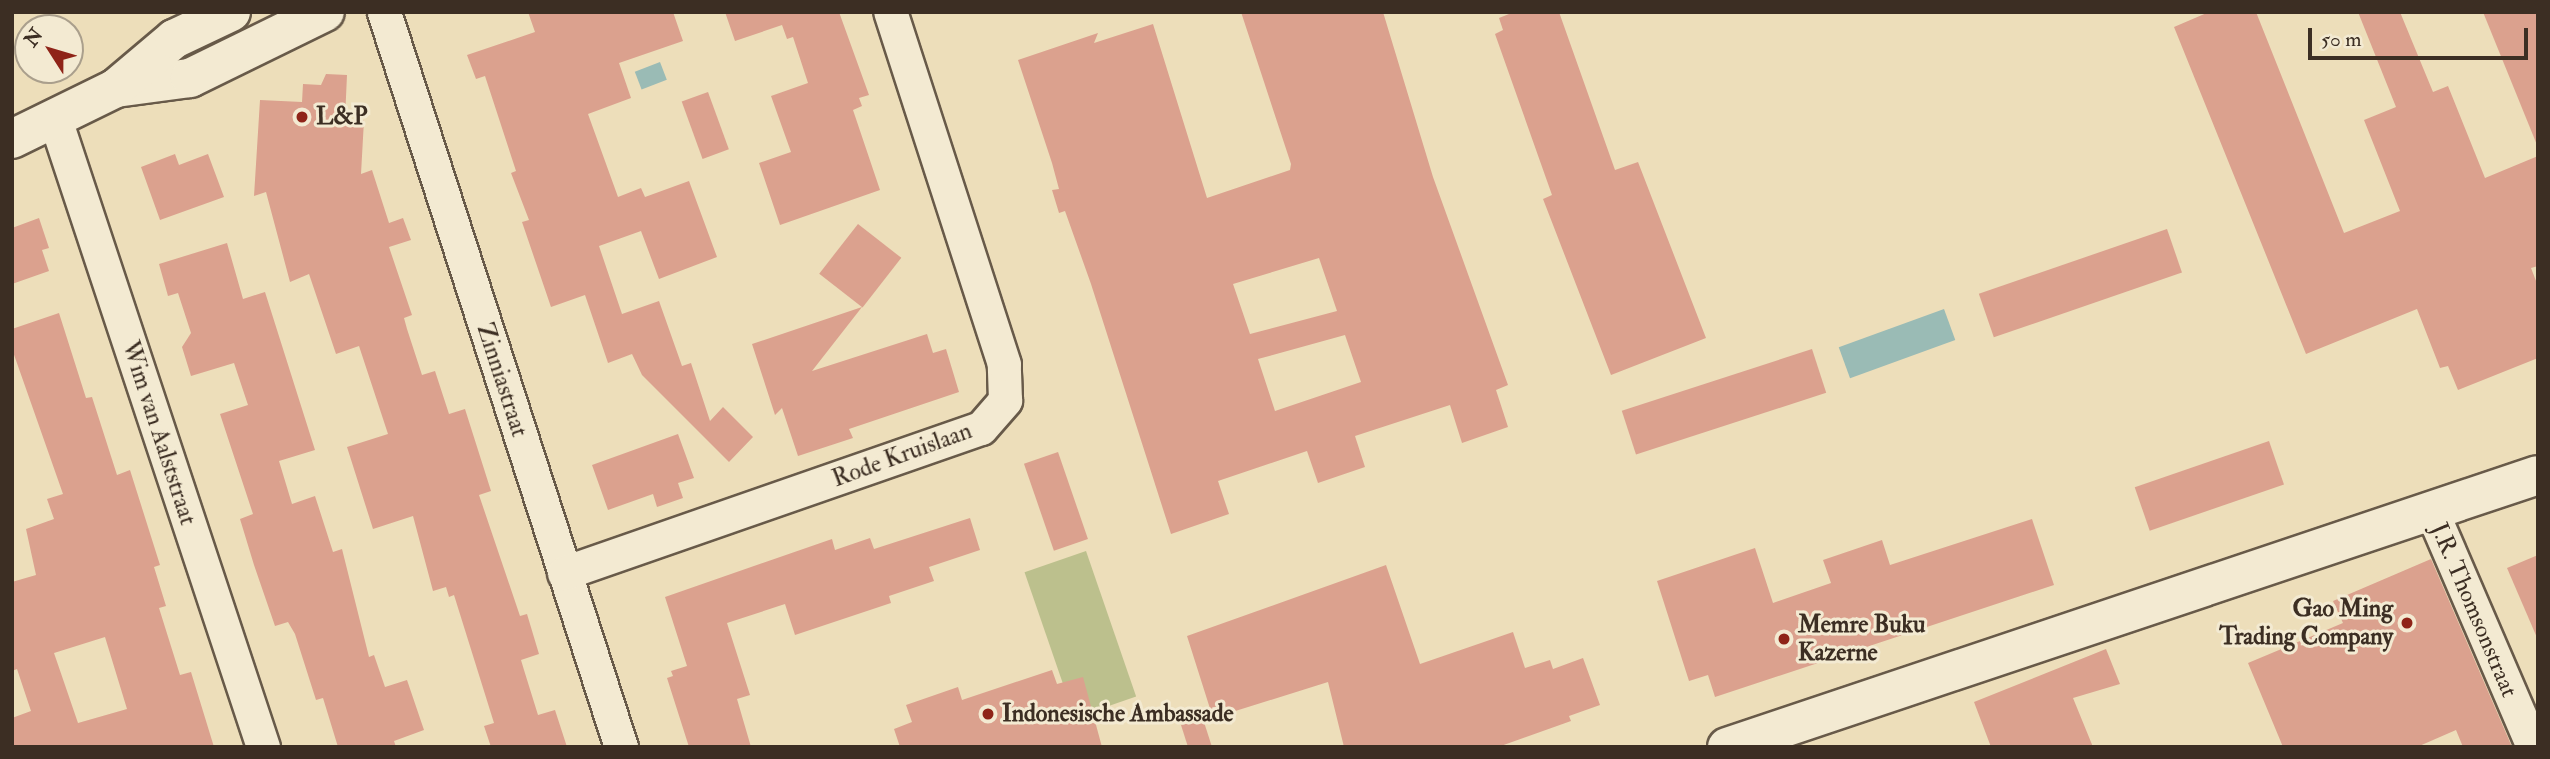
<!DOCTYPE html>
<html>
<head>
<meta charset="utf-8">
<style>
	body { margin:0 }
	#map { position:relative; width:2550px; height:759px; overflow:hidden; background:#eddeba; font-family:"IM FELL Double Pica",serif }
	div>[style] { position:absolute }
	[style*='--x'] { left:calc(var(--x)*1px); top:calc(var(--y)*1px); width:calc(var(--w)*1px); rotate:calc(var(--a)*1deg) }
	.green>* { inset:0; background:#bcc08d; transform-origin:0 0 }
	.water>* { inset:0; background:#9abbb5; transform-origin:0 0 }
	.building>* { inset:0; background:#dba18e; transform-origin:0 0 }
	.roads { filter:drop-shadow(2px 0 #685a49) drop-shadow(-2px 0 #685a49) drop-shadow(0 2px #685a49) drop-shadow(0 -2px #685a49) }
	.minor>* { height:33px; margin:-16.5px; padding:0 16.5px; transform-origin:16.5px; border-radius:16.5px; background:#f3ead2 }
	.tertiary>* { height:38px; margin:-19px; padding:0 19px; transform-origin:19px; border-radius:19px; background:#f3ead2 }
	.dots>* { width:19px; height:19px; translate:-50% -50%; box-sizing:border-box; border:4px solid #f3ead2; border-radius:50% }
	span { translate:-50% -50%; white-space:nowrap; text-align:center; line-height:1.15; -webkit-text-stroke:6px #f3ead2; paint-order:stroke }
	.poi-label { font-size:24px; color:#3c2e23; font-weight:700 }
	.left { translate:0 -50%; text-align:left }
	.right { translate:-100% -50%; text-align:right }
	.street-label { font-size:24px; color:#3c2e23 }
	.frame { position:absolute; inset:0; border:14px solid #3c2e23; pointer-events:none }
	.north { position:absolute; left:14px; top:14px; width:70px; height:70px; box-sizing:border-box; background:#f3ead2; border:2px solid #aa9f8c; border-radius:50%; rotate:307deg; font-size:19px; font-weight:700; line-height:28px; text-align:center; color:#3c2e23 }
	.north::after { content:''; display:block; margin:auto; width:24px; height:32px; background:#8f2418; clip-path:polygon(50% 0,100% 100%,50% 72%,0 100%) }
	.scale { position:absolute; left:2308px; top:28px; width:220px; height:32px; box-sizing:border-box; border:4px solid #3c2e23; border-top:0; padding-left:9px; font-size:21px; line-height:24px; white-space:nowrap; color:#3c2e23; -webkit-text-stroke:5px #f3ead2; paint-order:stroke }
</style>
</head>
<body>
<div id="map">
	<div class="green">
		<div style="left:1086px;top:551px;width:154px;height:65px;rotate:71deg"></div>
	</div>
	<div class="water">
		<div style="left:660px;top:62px;width:19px;height:27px;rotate:69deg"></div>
		<div style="left:1944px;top:309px;width:33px;height:112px;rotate:70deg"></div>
	</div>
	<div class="building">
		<div style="clip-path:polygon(528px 12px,673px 12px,683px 41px,619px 63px,631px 98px,588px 114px,618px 197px,641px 188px,645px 197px,689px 181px,717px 257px,659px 279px,641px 231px,599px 246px,622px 314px,659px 301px,682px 366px,691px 363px,710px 421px,723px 407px,753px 437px,729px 462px,642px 375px,632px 354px,608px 363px,585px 295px,551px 307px,522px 222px,529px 220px,511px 173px,516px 171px,485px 76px,476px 79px,467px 55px,535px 32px)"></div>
		<div style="clip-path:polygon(725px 12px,839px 12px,869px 95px,859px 98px,862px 106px,853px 110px,880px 190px,780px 225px,759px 163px,791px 152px,771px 96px,808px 83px,793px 37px,787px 39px,782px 25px,735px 41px)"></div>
		<div style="clip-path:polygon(evenodd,1241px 12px,1383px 12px,1433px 177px,1508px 385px,1496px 390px,1508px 427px,1462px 443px,1450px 405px,1355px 436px,1365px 467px,1318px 483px,1307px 451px,1218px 481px,1229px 514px,1171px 534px,1091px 284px,1065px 211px,1059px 213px,1052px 190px,1059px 189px,1052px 163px,1018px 60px,1098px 33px,1094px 43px,1153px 24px,1207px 198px,1290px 170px,1291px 164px,1241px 12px,1319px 258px,1337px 311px,1250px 334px,1233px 284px,1319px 258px,1241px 12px,1345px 335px,1361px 382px,1275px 411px,1258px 359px,1345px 335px)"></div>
		<div style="clip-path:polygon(1514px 12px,1559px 12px,1615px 170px,1638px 162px,1706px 338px,1611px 375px,1543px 199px,1552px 195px,1495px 34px,1503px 30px,1499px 18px)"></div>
		<div style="clip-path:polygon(2209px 12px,2256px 12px,2344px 233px,2400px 211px,2364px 120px,2396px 107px,2358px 12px,2400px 12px,2433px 92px,2448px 86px,2485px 178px,2538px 156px,2538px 266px,2531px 268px,2538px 286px,2538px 358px,2458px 390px,2448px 366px,2440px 368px,2417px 309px,2306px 354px,2174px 27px)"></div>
		<div style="clip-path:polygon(2483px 12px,2538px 12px,2538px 145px,2537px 145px)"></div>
		<div style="clip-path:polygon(326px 74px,347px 75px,345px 119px,364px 120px,361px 174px,372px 170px,389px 223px,403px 218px,411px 240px,389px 247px,412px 315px,404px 318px,407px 329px,422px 375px,435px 371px,449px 414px,465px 409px,491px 491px,479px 495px,520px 616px,527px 614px,539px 654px,521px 660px,524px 670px,538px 715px,555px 710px,567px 747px,491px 747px,484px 726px,494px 723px,454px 595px,449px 597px,446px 587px,433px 591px,413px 516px,373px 529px,347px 447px,388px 434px,359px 346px,336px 354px,309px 274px,290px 282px,266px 192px,254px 196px,260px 100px,302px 102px,303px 84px,321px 85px)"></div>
		<div style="left:708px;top:92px;width:61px;height:28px;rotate:70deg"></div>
		<div style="clip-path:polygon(175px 154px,179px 165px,208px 154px,224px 197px,160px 220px,141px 167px)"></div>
		<div style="clip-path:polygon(39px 218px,49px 248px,42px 250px,49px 271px,12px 284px,12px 228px)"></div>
		<div style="left:858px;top:224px;width:55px;height:63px;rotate:38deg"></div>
		<div style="left:2167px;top:229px;width:46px;height:199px;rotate:71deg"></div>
		<div style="clip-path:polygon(227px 243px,243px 299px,265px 292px,315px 450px,279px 461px,292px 504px,315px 496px,333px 552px,342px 549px,369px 657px,374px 655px,385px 687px,407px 680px,424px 730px,394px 741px,396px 747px,338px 747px,323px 698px,316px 700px,295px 634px,288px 622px,275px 626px,254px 565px,240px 519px,253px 514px,220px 414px,248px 405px,234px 363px,191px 376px,182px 347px,191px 333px,178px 293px,168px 296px,159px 264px)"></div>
		<div style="clip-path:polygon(862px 307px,812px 371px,927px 334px,933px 353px,946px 349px,959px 392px,849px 429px,853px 438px,798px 456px,782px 408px,775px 415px,752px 344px)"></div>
		<div style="clip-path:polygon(evenodd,59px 313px,86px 398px,92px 397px,117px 475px,130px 470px,160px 565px,154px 567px,166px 606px,159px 608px,180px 675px,191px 672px,214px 747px,12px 747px,12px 718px,31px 711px,17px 669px,12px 671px,12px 582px,36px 575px,26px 529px,54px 519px,47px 499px,63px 494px,12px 349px,12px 329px,59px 313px,105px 637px,127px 709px,78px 723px,54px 653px,105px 637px)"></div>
		<div style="left:1812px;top:349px;width:46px;height:200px;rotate:72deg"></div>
		<div style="clip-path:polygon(678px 434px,694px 478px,678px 483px,683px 498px,657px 507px,653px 494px,608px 510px,592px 465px)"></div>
		<div style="left:2269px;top:441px;width:46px;height:142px;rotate:71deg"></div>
		<div style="left:1058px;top:452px;width:92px;height:36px;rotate:71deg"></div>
		<div style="clip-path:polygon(970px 518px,980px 550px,929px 567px,934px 581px,889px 596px,891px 603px,795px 635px,785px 604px,727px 623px,750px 695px,737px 699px,751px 747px,689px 747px,667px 678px,673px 676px,671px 671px,687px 666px,665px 597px,832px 539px,835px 550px,870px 538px,874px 549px)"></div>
		<div style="clip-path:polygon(2032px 519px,2054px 585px,1715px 697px,1708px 675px,1689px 681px,1657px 581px,1755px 548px,1773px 603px,1831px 583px,1823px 560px,1882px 540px,1890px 565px)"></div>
		<div style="clip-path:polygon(2538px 555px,2538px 640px,2507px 568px)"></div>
		<div style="clip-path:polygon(2431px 559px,2512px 747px,2463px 747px,2456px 730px,2417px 747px,2283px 747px,2248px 663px,2343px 623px,2333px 601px)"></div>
		<div style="clip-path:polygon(1386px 565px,1420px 664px,1513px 632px,1525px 668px,1550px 660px,1553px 669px,1583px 658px,1600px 705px,1569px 716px,1571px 721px,1498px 747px,1344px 747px,1328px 682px,1213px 718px,1187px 636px)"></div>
		<div style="clip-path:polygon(2106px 649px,2120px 684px,2073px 698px,2093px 747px,1991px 747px,1974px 702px)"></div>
		<div style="clip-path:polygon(1052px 670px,1057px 684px,1083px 677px,1102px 747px,900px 747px,894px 729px,912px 722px,906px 705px,958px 687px,962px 700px)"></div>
		<div style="clip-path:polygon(1203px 719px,1212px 747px,1188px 747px,1181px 725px)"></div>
	</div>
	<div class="roads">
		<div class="minor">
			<div style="--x:384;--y:12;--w:772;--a:72.13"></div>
			<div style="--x:55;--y:119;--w:662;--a:71.67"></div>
			<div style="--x:2432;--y:512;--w:256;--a:66.7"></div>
			<div style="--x:564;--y:573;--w:441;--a:-19.2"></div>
			<div style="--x:981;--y:428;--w:37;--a:-49"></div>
			<div style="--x:1005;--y:400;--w:36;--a:-92"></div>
			<div style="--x:1004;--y:364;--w:370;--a:-107.9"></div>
		</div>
		<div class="tertiary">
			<div style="--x:116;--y:88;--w:75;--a:-7.7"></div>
			<div style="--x:190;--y:78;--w:150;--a:-26.1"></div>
			<div style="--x:12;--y:139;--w:116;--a:-26.1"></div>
			<div style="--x:116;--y:88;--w:76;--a:-40.2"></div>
			<div style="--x:174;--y:39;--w:63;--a:-25.3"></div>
			<div style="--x:1727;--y:747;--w:855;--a:-18.54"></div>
		</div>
	</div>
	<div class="dots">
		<div style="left:302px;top:117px;background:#8f2418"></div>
		<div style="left:2407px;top:623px;background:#8f2418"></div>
		<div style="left:1784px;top:639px;background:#8f2418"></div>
		<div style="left:988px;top:714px;background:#8f2418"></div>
	</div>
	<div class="poi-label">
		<span class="left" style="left:316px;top:117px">L&amp;P</span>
		<span class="right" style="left:2393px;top:623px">Gao Ming<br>Trading Company</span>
		<span class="left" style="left:1798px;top:639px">Memre Buku<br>Kazerne</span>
		<span class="left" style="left:1002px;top:714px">Indonesische Ambassade</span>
	</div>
	<div class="street-label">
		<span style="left:502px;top:380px;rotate:72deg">Zinniastraat</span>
		<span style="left:159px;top:433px;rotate:72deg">Wim van Aalststraat</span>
		<span style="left:902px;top:455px;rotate:-20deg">Rode Kruislaan</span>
		<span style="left:2474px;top:610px;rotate:67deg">J.R. Thomsonstraat</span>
	</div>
	<div class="frame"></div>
	<div class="north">N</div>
	<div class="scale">50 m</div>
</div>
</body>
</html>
